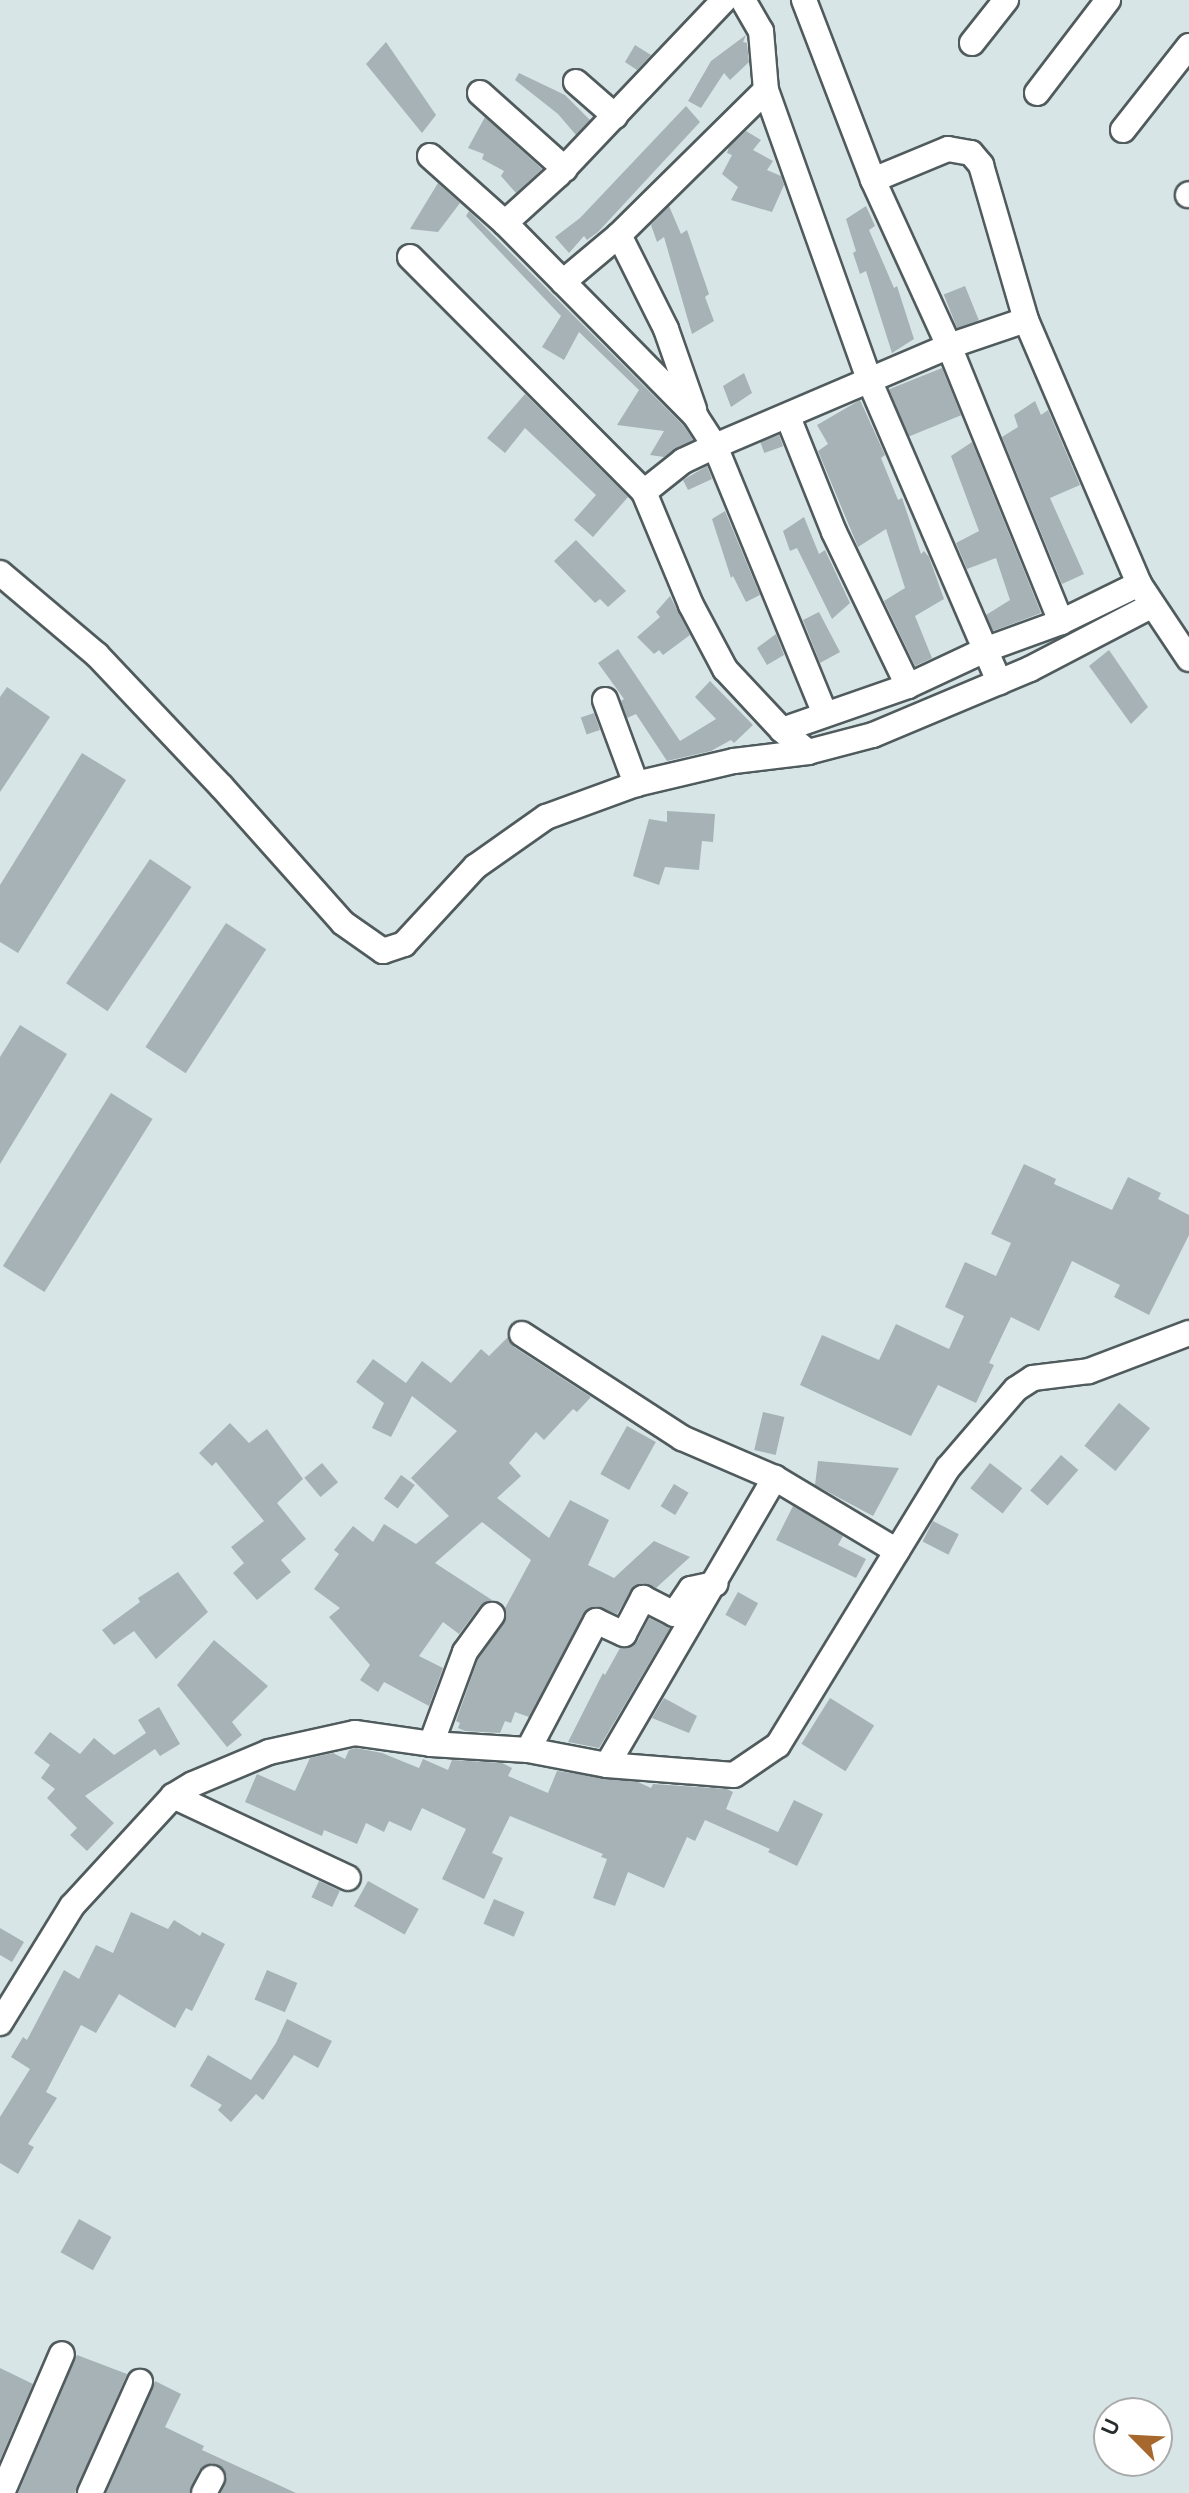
<!DOCTYPE html>
<html>
<head>
<meta charset="utf-8">
<style>
	body { margin:0 }
	#map { position:relative; width:1189px; height:2493px; overflow:hidden; background:#d8e5e7; font-family:Overpass,sans-serif }
	div>[style] { position:absolute }
	[style*='--x'] { left:calc(var(--x)*1px); top:calc(var(--y)*1px); width:calc(var(--w)*1px); rotate:calc(var(--a)*1deg) }
	.building>* { inset:0; background:#a6b2b5; transform-origin:0 0 }
	.roads { filter:drop-shadow(2px 0 #505b5d) drop-shadow(-2px 0 #505b5d) drop-shadow(0 2px #505b5d) drop-shadow(0 -2px #505b5d) }
	.minor>* { height:24px; margin:-12px; padding:0 12px; transform-origin:12px; border-radius:12px; background:#fff }
	span { translate:-50% -50%; white-space:nowrap; text-align:center; line-height:1.15; -webkit-text-stroke:6px #fff; paint-order:stroke }
	.north { position:absolute; left:1093px; top:2397px; width:80px; height:80px; box-sizing:border-box; background:#fff; border:2px solid #a9abab; border-radius:50%; rotate:294deg; font-size:22px; font-weight:700; line-height:32px; text-align:center; color:#282d2e }
	.north::after { content:''; display:block; margin:auto; width:28px; height:36px; background:#a6682d; clip-path:polygon(50% 0,100% 100%,50% 72%,0 100%) }
</style>
</head>
<body>
<div id="map">
	<div class="building">
		<div style="clip-path:polygon(746px 35px,743px 42px,747px 43px,749px 62px,730px 80px,724px 73px,701px 108px,688px 101px,711px 61px)"></div>
		<div style="clip-path:polygon(386px 42px,436px 115px,422px 133px,366px 64px)"></div>
		<div style="clip-path:polygon(635px 45px,651px 55px,637px 70px,625px 62px)"></div>
		<div style="clip-path:polygon(519px 73px,565px 95px,590px 120px,576px 135px,558px 114px,515px 80px)"></div>
		<div style="clip-path:polygon(686px 106px,700px 122px,598px 232px,587px 240px,584px 236px,569px 253px,555px 237px,580px 218px)"></div>
		<div style="clip-path:polygon(485px 117px,542px 169px,516px 193px,501px 176px,504px 171px,482px 159px,484px 154px,468px 148px)"></div>
		<div style="clip-path:polygon(746px 131px,761px 140px,753px 150px,773px 161px,767px 170px,781px 176px,784px 185px,772px 212px,731px 200px,738px 187px,722px 174px,732px 155px,727px 153px,729px 147px)"></div>
		<div style="clip-path:polygon(438px 183px,460px 203px,438px 232px,410px 229px)"></div>
		<div style="clip-path:polygon(669px 206px,681px 234px,687px 230px,709px 294px,705px 297px,714px 321px,692px 334px,664px 237px,657px 242px,651px 225px)"></div>
		<div style="clip-path:polygon(866px 206px,875px 226px,869px 230px,894px 288px,897px 286px,914px 339px,892px 353px,866px 271px,860px 274px,853px 253px,856px 251px,846px 219px)"></div>
		<div style="clip-path:polygon(469px 211px,684px 426px,693px 440px,664px 457px,650px 455px,664px 431px,617px 425px,639px 390px,579px 332px,564px 360px,542px 347px,561px 316px,466px 216px)"></div>
		<div style="left:965px;top:286px;width:37px;height:23px;rotate:68deg"></div>
		<div style="left:942px;top:368px;width:51px;height:57px;rotate:68deg"></div>
		<div style="clip-path:polygon(744px 373px,752px 393px,731px 407px,723px 386px)"></div>
		<div style="clip-path:polygon(525px 394px,628px 497px,593px 537px,574px 520px,596px 495px,525px 428px,505px 453px,487px 438px)"></div>
		<div style="clip-path:polygon(860px 400px,885px 455px,881px 458px,898px 500px,902px 498px,921px 554px,924px 551px,929px 557px,944px 599px,915px 616px,932px 658px,915px 666px,884px 601px,905px 588px,886px 529px,858px 547px,818px 451px,828px 444px,817px 425px)"></div>
		<div style="clip-path:polygon(1035px 401px,1041px 415px,1048px 410px,1080px 485px,1050px 498px,1084px 574px,1062px 584px,1002px 437px,1018px 427px,1014px 415px)"></div>
		<div style="left:779px;top:435px;width:12px;height:20px;rotate:70deg"></div>
		<div style="clip-path:polygon(972px 442px,1041px 613px,993px 631px,986px 615px,1010px 600px,996px 558px,967px 569px,956px 543px,979px 531px,951px 456px)"></div>
		<div style="clip-path:polygon(707px 466px,712px 479px,688px 490px,683px 480px)"></div>
		<div style="clip-path:polygon(725px 511px,760px 595px,746px 602px,733px 576px,731px 578px,712px 519px)"></div>
		<div style="clip-path:polygon(804px 517px,819px 554px,825px 550px,850px 603px,832px 619px,797px 548px,790px 551px,783px 531px)"></div>
		<div style="clip-path:polygon(576px 540px,626px 591px,608px 607px,600px 599px,595px 603px,554px 561px)"></div>
		<div style="clip-path:polygon(670px 596px,690px 635px,663px 655px,659px 650px,654px 654px,637px 637px,660px 617px,656px 612px)"></div>
		<div style="clip-path:polygon(819px 612px,840px 652px,820px 663px,803px 620px)"></div>
		<div style="clip-path:polygon(776px 634px,784px 655px,767px 665px,757px 648px)"></div>
		<div style="clip-path:polygon(618px 649px,680px 741px,716px 719px,695px 697px,710px 681px,753px 725px,734px 743px,731px 740px,711px 751px,667px 761px,636px 714px,627px 718px,621px 701px,624px 699px,598px 663px)"></div>
		<div style="clip-path:polygon(1109px 650px,1148px 707px,1131px 724px,1089px 666px)"></div>
		<div style="clip-path:polygon(7px 687px,50px 717px,0 792px,0 697px)"></div>
		<div style="left:594px;top:713px;width:18px;height:14px;rotate:71deg"></div>
		<div style="clip-path:polygon(82px 753px,126px 780px,18px 953px,0 942px,0 885px)"></div>
		<div style="clip-path:polygon(667px 811px,715px 814px,713px 842px,702px 841px,699px 870px,665px 867px,659px 885px,633px 876px,649px 819px,667px 822px)"></div>
		<div style="left:150px;top:859px;width:50px;height:150px;rotate:34deg"></div>
		<div style="left:226px;top:923px;width:48px;height:148px;rotate:33deg"></div>
		<div style="clip-path:polygon(20px 1025px,67px 1054px,0 1164px,0 1057px)"></div>
		<div style="left:111px;top:1093px;width:49px;height:204px;rotate:32deg"></div>
		<div style="clip-path:polygon(1024px 1164px,1056px 1179px,1054px 1184px,1112px 1210px,1128px 1177px,1161px 1193px,1158px 1199px,1189px 1215px,1189px 1235px,1149px 1315px,1114px 1297px,1120px 1285px,1072px 1261px,1039px 1331px,1011px 1317px,989px 1363px,994px 1365px,976px 1403px,938px 1385px,911px 1436px,800px 1385px,822px 1335px,879px 1360px,896px 1324px,949px 1349px,964px 1316px,945px 1307px,965px 1262px,996px 1276px,1011px 1243px,991px 1234px)"></div>
		<div style="clip-path:polygon(508px 1337px,514px 1347px,591px 1397px,577px 1412px,573px 1409px,544px 1440px,536px 1432px,509px 1463px,521px 1476px,497px 1498px,549px 1538px,570px 1500px,609px 1520px,588px 1565px,614px 1578px,654px 1541px,690px 1557px,656px 1588px,643px 1583px,634px 1586px,617px 1614px,596px 1606px,587px 1609px,529px 1717px,515px 1712px,511px 1723px,505px 1721px,500px 1733px,465px 1731px,458px 1728px,460px 1723px,456px 1721px,478px 1659px,504px 1623px,505px 1608px,531px 1560px,482px 1522px,435px 1563px,492px 1600px,480px 1606px,459px 1634px,443px 1622px,419px 1656px,443px 1668px,429px 1706px,384px 1682px,378px 1692px,360px 1680px,370px 1665px,329px 1617px,340px 1608px,314px 1589px,339px 1554px,334px 1550px,353px 1526px,373px 1542px,384px 1524px,416px 1544px,449px 1516px,411px 1478px,457px 1431px,412px 1396px,391px 1437px,372px 1428px,384px 1403px,356px 1382px,373px 1359px,406px 1383px,422px 1361px,451px 1383px,481px 1349px,489px 1356px)"></div>
		<div style="left:1119px;top:1403px;width:40px;height:55px;rotate:39deg"></div>
		<div style="left:763px;top:1412px;width:22px;height:39px;rotate:13deg"></div>
		<div style="clip-path:polygon(230px 1423px,249px 1443px,267px 1429px,303px 1479px,277px 1503px,306px 1539px,281px 1560px,291px 1572px,257px 1600px,233px 1573px,244px 1563px,231px 1547px,264px 1521px,216px 1462px,212px 1466px,199px 1453px)"></div>
		<div style="left:627px;top:1426px;width:33px;height:55px;rotate:29deg"></div>
		<div style="left:1061px;top:1455px;width:23px;height:47px;rotate:41deg"></div>
		<div style="clip-path:polygon(818px 1461px,899px 1468px,873px 1516px,815px 1485px)"></div>
		<div style="left:322px;top:1463px;width:25px;height:23px;rotate:50deg"></div>
		<div style="left:990px;top:1463px;width:41px;height:32px;rotate:38deg"></div>
		<div style="left:401px;top:1475px;width:17px;height:29px;rotate:36deg"></div>
		<div style="left:674px;top:1484px;width:17px;height:26px;rotate:31deg"></div>
		<div style="clip-path:polygon(793px 1506px,843px 1536px,838px 1545px,866px 1559px,856px 1578px,776px 1540px)"></div>
		<div style="left:933px;top:1521px;width:29px;height:23px;rotate:27deg"></div>
		<div style="clip-path:polygon(178px 1572px,208px 1612px,156px 1659px,134px 1631px,114px 1645px,102px 1630px,140px 1602px,138px 1598px)"></div>
		<div style="left:738px;top:1592px;width:23px;height:26px;rotate:29deg"></div>
		<div style="clip-path:polygon(649px 1618px,670px 1628px,599px 1748px,568px 1742px,603px 1673px,605px 1675px,620px 1648px,632px 1647px,637px 1642px)"></div>
		<div style="clip-path:polygon(214px 1640px,268px 1686px,232px 1722px,242px 1735px,227px 1747px,177px 1685px)"></div>
		<div style="clip-path:polygon(664px 1698px,697px 1716px,689px 1733px,652px 1718px)"></div>
		<div style="left:830px;top:1698px;width:52px;height:54px;rotate:32deg"></div>
		<div style="clip-path:polygon(159px 1707px,180px 1744px,160px 1756px,155px 1749px,85px 1796px,114px 1823px,87px 1851px,70px 1835px,77px 1828px,47px 1798px,55px 1789px,41px 1778px,50px 1765px,34px 1753px,50px 1732px,80px 1754px,94px 1738px,114px 1755px,146px 1733px,138px 1720px)"></div>
		<div style="clip-path:polygon(356px 1748px,382px 1753px,419px 1768px,423px 1759px,448px 1770px,452px 1760px,502px 1763px,512px 1768px,508px 1776px,548px 1793px,557px 1771px,638px 1782px,651px 1788px,653px 1784px,727px 1789px,733px 1792px,726px 1809px,778px 1832px,794px 1800px,823px 1814px,797px 1866px,768px 1852px,770px 1849px,705px 1820px,695px 1841px,687px 1837px,664px 1888px,628px 1872px,615px 1906px,593px 1898px,607px 1859px,601px 1857px,603px 1854px,510px 1816px,492px 1853px,503px 1858px,484px 1899px,442px 1879px,466px 1829px,422px 1808px,411px 1831px,389px 1821px,384px 1832px,366px 1823px,357px 1844px,324px 1830px,322px 1836px,245px 1802px,257px 1774px,295px 1791px,310px 1758px,333px 1753px,345px 1759px,349px 1750px)"></div>
		<div style="left:319px;top:1881px;width:23px;height:18px;rotate:25deg"></div>
		<div style="left:368px;top:1881px;width:58px;height:29px;rotate:29deg"></div>
		<div style="left:494px;top:1899px;width:33px;height:27px;rotate:23deg"></div>
		<div style="clip-path:polygon(131px 1912px,168px 1929px,174px 1920px,200px 1936px,202px 1932px,225px 1944px,192px 2011px,186px 2008px,175px 2028px,119px 1994px,96px 2033px,81px 2025px,46px 2092px,57px 2098px,28px 2144px,34px 2147px,18px 2174px,0 2163px,0 2117px,30px 2069px,11px 2057px,23px 2037px,27px 2040px,64px 1970px,79px 1979px,96px 1945px,113px 1953px)"></div>
		<div style="clip-path:polygon(0 1928px,24px 1942px,12px 1962px,0 1955px)"></div>
		<div style="left:267px;top:1970px;width:33px;height:32px;rotate:23deg"></div>
		<div style="clip-path:polygon(287px 2019px,332px 2041px,318px 2068px,294px 2055px,263px 2100px,256px 2094px,231px 2122px,218px 2110px,222px 2105px,190px 2086px,208px 2055px,251px 2080px,276px 2043px)"></div>
		<div style="left:79px;top:2219px;width:37px;height:38px;rotate:29deg"></div>
		<div style="clip-path:polygon(77px 2355px,127px 2374px,75px 2493px,18px 2493px)"></div>
		<div style="clip-path:polygon(0 2368px,33px 2384px,0 2460px)"></div>
		<div style="clip-path:polygon(155px 2381px,181px 2394px,165px 2427px,204px 2446px,202px 2450px,296px 2493px,221px 2493px,227px 2477px,224px 2469px,212px 2463px,199px 2470px,189px 2493px,106px 2493px)"></div>
	</div>
	<div class="roads">
		<div class="minor">
			<div style="--x:743;--y:0;--w:36;--a:60"></div>
			<div style="--x:761;--y:31;--w:59;--a:85.2"></div>
			<div style="--x:766;--y:90;--w:310;--a:70.4"></div>
			<div style="--x:870;--y:382;--w:327;--a:66.7"></div>
			<div style="--x:804;--y:0;--w:193;--a:69"></div>
			<div style="--x:873;--y:180;--w:183;--a:65.4"></div>
			<div style="--x:949;--y:346;--w:298;--a:67.9"></div>
			<div style="--x:972;--y:43;--w:55;--a:-51.7"></div>
			<div style="--x:576;--y:82;--w:52;--a:41.1"></div>
			<div style="--x:480;--y:93;--w:114;--a:41.8"></div>
			<div style="--x:1037;--y:93;--w:117;--a:-52.6"></div>
			<div style="--x:1123;--y:130;--w:107;--a:-51.8"></div>
			<div style="--x:430;--y:156;--w:101;--a:41.8"></div>
			<div style="--x:505;--y:223;--w:272;--a:45.4"></div>
			<div style="--x:696;--y:417;--w:35;--a:57"></div>
			<div style="--x:715;--y:446;--w:290;--a:67.7"></div>
			<div style="--x:873;--y:180;--w:81;--a:-22.5"></div>
			<div style="--x:948;--y:149;--w:23;--a:10"></div>
			<div style="--x:971;--y:153;--w:16;--a:50"></div>
			<div style="--x:981;--y:165;--w:161;--a:73.8"></div>
			<div style="--x:1188;--y:195;--w:1;--a:-45"></div>
			<div style="--x:505;--y:223;--w:72;--a:-42.2"></div>
			<div style="--x:558;--y:175;--w:241;--a:-46.5"></div>
			<div style="--x:619;--y:235;--w:105;--a:63.4"></div>
			<div style="--x:666;--y:329;--w:85;--a:70.7"></div>
			<div style="--x:410;--y:257;--w:332;--a:45.1"></div>
			<div style="--x:563;--y:282;--w:73;--a:-40"></div>
			<div style="--x:619;--y:235;--w:206;--a:-44.6"></div>
			<div style="--x:788;--y:417;--w:124;--a:68.2"></div>
			<div style="--x:834;--y:532;--w:171;--a:64.3"></div>
			<div style="--x:0;--y:573;--w:127;--a:40.2"></div>
			<div style="--x:97;--y:655;--w:180;--a:46.6"></div>
			<div style="--x:221;--y:786;--w:183;--a:48.3"></div>
			<div style="--x:343;--y:923;--w:49;--a:35"></div>
			<div style="--x:383;--y:951;--w:22;--a:-18"></div>
			<div style="--x:404;--y:944;--w:105;--a:-47.3"></div>
			<div style="--x:475;--y:867;--w:87;--a:-35.2"></div>
			<div style="--x:546;--y:817;--w:96;--a:-20.1"></div>
			<div style="--x:636;--y:784;--w:101;--a:-13.2"></div>
			<div style="--x:734;--y:761;--w:75;--a:-6.9"></div>
			<div style="--x:808;--y:752;--w:67;--a:-14.7"></div>
			<div style="--x:873;--y:735;--w:170;--a:-22.8"></div>
			<div style="--x:1030;--y:669;--w:136;--a:-27.5"></div>
			<div style="--x:605;--y:700;--w:90;--a:69.7"></div>
			<div style="--x:782;--y:730;--w:133;--a:-19.2"></div>
			<div style="--x:908;--y:686;--w:87;--a:-25.1"></div>
			<div style="--x:987;--y:649;--w:79;--a:-20"></div>
			<div style="--x:1061;--y:622;--w:87;--a:-26"></div>
			<div style="--x:808;--y:752;--w:34;--a:-140"></div>
			<div style="--x:782;--y:730;--w:83;--a:-133.1"></div>
			<div style="--x:725;--y:669;--w:72;--a:-118"></div>
			<div style="--x:691;--y:605;--w:122;--a:-112.6"></div>
			<div style="--x:644;--y:492;--w:50;--a:-38.5"></div>
			<div style="--x:683;--y:461;--w:35;--a:-25"></div>
			<div style="--x:715;--y:446;--w:254;--a:-23.1"></div>
			<div style="--x:949;--y:346;--w:81;--a:-18.7"></div>
			<div style="--x:1026;--y:320;--w:287;--a:66.8"></div>
			<div style="--x:1139;--y:584;--w:90;--a:56.3"></div>
			<div style="--x:522;--y:1334;--w:191;--a:33"></div>
			<div style="--x:682;--y:1438;--w:101;--a:23.3"></div>
			<div style="--x:431;--y:1744;--w:98;--a:-69.7"></div>
			<div style="--x:465;--y:1652;--w:46;--a:-53.9"></div>
			<div style="--x:528;--y:1750;--w:146;--a:-62.2"></div>
			<div style="--x:596;--y:1621;--w:31;--a:25"></div>
			<div style="--x:624;--y:1634;--w:41;--a:-62.2"></div>
			<div style="--x:643;--y:1598;--w:35;--a:27"></div>
			<div style="--x:674;--y:1614;--w:30;--a:-56"></div>
			<div style="--x:691;--y:1589;--w:25;--a:-12"></div>
			<div style="--x:607;--y:1765;--w:333;--a:-59.7"></div>
			<div style="--x:775;--y:1478;--w:142;--a:30.9"></div>
			<div style="--x:173;--y:1796;--w:193;--a:25.1"></div>
			<div style="--x:0;--y:2023;--w:137;--a:-58.4"></div>
			<div style="--x:72;--y:1906;--w:149;--a:-47.4"></div>
			<div style="--x:173;--y:1796;--w:23;--a:-31"></div>
			<div style="--x:193;--y:1784;--w:82;--a:-22.8"></div>
			<div style="--x:269;--y:1752;--w:88;--a:-12.5"></div>
			<div style="--x:355;--y:1733;--w:77;--a:8.2"></div>
			<div style="--x:431;--y:1744;--w:97;--a:3.5"></div>
			<div style="--x:528;--y:1750;--w:80;--a:10.8"></div>
			<div style="--x:607;--y:1765;--w:127;--a:4.5"></div>
			<div style="--x:734;--y:1775;--w:53;--a:-34.3"></div>
			<div style="--x:778;--y:1745;--w:325;--a:-58.5"></div>
			<div style="--x:948;--y:1468;--w:104;--a:-49.3"></div>
			<div style="--x:1016;--y:1389;--w:20;--a:-33"></div>
			<div style="--x:1033;--y:1378;--w:56;--a:-7.1"></div>
			<div style="--x:1089;--y:1371;--w:107;--a:-20.8"></div>
			<div style="--x:2;--y:2493;--w:151;--a:-66.7"></div>
			<div style="--x:90;--y:2493;--w:122;--a:-65.8"></div>
			<div style="--x:204;--y:2493;--w:17;--a:-62"></div>
		</div>
	</div>
	<div class="north">U</div>
</div>
</body>
</html>
